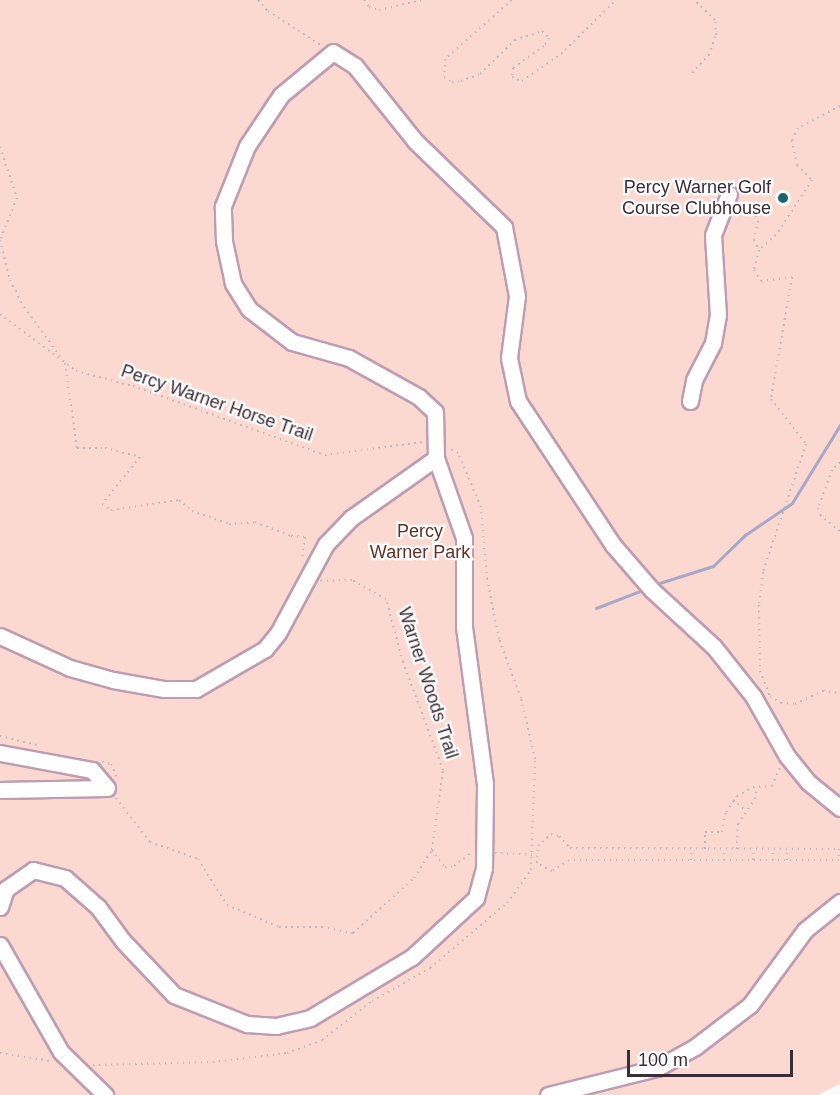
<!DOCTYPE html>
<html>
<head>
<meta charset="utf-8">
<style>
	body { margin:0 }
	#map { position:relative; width:840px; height:1095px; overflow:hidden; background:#fafafa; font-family:Arial,sans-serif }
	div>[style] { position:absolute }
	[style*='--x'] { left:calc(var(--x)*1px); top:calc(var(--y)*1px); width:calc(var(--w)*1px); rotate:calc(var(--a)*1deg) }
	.green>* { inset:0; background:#fbd9d1 }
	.stream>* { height:3px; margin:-1.5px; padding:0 1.5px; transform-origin:1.5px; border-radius:1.5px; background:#a8a8c9 }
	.path>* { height:2px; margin-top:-1px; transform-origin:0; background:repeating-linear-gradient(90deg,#bcb8bb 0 1.5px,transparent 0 6px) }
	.roads { filter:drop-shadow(2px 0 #be9cb2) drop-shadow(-2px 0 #be9cb2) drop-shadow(0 2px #be9cb2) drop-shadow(0 -2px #be9cb2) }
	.minor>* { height:15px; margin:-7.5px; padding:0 7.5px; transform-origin:7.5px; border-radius:7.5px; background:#fff }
	.dots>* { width:16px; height:16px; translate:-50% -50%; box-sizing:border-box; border:3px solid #fff; border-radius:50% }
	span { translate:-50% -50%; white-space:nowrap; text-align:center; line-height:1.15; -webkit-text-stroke:4.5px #fff; paint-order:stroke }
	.poi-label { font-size:18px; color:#3a2d36 }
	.right { translate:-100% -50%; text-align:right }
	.street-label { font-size:18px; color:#3a2d36 }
	.park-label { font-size:18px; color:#633025 }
	.scale { position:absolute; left:627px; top:1050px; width:166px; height:27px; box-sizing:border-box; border:3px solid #3a2d36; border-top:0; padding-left:8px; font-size:18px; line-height:21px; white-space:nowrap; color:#3a2d36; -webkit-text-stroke:4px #fff; paint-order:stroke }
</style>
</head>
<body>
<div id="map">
	<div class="green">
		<div style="clip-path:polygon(0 0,840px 0,840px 1084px,818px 1095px,0 1095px)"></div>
	</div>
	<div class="stream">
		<div style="--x:653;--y:585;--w:63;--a:-17.6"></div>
		<div style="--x:713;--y:566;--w:45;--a:-44.1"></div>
		<div style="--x:745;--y:535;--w:57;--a:-34.2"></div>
		<div style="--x:792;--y:503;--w:92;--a:-58.4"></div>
		<div style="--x:596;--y:608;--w:53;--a:-21.2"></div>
	</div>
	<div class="path">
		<div style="--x:258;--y:0;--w:15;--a:48"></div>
		<div style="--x:268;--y:11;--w:63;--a:32.7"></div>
		<div style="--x:364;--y:0;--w:9;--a:54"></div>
		<div style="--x:369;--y:7;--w:10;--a:17"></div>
		<div style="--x:379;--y:10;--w:43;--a:-13.4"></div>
		<div style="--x:512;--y:0;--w:89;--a:138.6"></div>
		<div style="--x:445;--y:59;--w:18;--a:93"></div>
		<div style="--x:444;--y:77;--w:9;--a:32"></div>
		<div style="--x:452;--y:82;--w:9;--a:-6"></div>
		<div style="--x:461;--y:81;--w:20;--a:-20"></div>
		<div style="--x:480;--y:74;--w:49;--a:-44.2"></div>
		<div style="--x:515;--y:40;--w:28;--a:-18"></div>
		<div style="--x:542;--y:31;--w:10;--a:45"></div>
		<div style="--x:549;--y:38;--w:9;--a:122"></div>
		<div style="--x:544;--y:46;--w:38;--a:145"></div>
		<div style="--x:513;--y:68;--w:9;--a:96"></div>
		<div style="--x:512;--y:77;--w:11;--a:22"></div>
		<div style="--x:522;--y:81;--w:47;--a:-34.7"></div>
		<div style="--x:561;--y:54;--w:77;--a:-44.5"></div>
		<div style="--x:692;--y:73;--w:25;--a:-47"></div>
		<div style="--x:709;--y:55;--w:21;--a:-71"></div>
		<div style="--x:716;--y:35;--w:15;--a:-94"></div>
		<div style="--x:715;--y:20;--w:29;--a:-136"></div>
		<div style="--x:840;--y:106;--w:47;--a:152.4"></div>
		<div style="--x:798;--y:128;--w:13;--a:117"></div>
		<div style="--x:792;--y:140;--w:25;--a:79"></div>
		<div style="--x:797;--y:165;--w:21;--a:45"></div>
		<div style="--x:812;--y:180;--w:66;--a:123.2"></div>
		<div style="--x:776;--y:235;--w:23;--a:139"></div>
		<div style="--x:759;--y:250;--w:21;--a:104"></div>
		<div style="--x:754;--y:270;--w:13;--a:58"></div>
		<div style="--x:761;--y:281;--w:31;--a:-7"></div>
		<div style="--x:792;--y:277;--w:124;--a:99.8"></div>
		<div style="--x:771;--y:399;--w:57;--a:52.1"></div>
		<div style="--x:806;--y:444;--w:135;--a:108.6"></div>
		<div style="--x:763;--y:572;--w:33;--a:97"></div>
		<div style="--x:759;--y:605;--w:66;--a:89.1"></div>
		<div style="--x:760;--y:671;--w:27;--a:68"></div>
		<div style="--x:770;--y:696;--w:13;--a:32"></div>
		<div style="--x:781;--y:703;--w:14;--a:4"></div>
		<div style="--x:795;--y:704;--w:31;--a:-25"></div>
		<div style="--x:823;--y:691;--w:17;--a:7"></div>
		<div style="--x:0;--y:147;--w:54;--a:71.6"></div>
		<div style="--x:17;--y:198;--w:45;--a:112"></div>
		<div style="--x:0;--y:240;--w:41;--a:76"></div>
		<div style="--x:10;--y:280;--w:30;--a:63"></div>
		<div style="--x:24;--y:307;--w:69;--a:53.8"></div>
		<div style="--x:65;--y:363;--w:86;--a:82"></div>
		<div style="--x:77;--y:448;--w:28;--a:0"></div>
		<div style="--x:105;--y:448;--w:36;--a:14"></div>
		<div style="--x:140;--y:457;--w:60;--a:129"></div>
		<div style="--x:102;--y:504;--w:11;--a:34"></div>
		<div style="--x:111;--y:510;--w:69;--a:-8.4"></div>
		<div style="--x:179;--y:500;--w:17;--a:40"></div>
		<div style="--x:192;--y:511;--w:39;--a:19"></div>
		<div style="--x:229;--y:524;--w:26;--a:-4"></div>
		<div style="--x:255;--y:522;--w:39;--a:21"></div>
		<div style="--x:291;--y:536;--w:14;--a:4"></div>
		<div style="--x:305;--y:537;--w:22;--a:98"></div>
		<div style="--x:753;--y:210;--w:12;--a:66"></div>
		<div style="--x:758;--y:221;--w:19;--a:102"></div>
		<div style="--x:754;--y:240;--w:11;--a:63"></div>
		<div style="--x:0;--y:314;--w:95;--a:36.9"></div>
		<div style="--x:76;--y:371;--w:59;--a:14.7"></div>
		<div style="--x:133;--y:386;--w:204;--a:19.8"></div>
		<div style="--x:325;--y:455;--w:99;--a:-7.6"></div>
		<div style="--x:840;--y:462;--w:11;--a:135"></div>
		<div style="--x:832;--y:470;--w:40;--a:110.2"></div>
		<div style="--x:818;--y:508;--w:7;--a:74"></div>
		<div style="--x:820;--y:515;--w:26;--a:39"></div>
		<div style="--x:0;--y:736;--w:42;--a:13.7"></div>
		<div style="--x:102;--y:762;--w:9;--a:13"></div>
		<div style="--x:111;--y:764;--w:17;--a:66"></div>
		<div style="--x:116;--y:798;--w:56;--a:52.3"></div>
		<div style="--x:150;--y:842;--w:51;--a:19.5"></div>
		<div style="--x:198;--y:859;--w:54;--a:57.8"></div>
		<div style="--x:227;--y:905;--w:56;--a:22.9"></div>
		<div style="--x:279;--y:927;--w:43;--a:0"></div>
		<div style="--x:322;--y:927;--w:32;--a:11"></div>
		<div style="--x:353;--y:933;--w:82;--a:-42"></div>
		<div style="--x:414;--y:878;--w:33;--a:-57"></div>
		<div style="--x:432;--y:850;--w:81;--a:-82.2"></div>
		<div style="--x:443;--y:770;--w:115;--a:-110.3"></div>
		<div style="--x:403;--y:662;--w:65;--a:-105.1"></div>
		<div style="--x:386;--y:599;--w:39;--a:-151"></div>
		<div style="--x:352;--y:580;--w:32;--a:178"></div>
		<div style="--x:733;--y:800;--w:16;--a:40"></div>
		<div style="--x:551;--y:834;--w:8;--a:14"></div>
		<div style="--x:559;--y:836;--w:16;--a:47"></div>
		<div style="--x:570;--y:848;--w:269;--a:0.2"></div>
		<div style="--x:839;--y:849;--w:11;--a:90"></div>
		<div style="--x:839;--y:860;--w:270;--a:180"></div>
		<div style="--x:569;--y:860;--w:20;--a:147"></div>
		<div style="--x:552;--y:871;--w:17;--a:-152"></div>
		<div style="--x:537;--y:863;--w:17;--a:-87"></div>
		<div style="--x:538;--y:846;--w:18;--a:-43"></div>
		<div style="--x:705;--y:849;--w:17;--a:-90"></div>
		<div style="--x:705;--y:832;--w:17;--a:0"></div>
		<div style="--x:722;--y:832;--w:20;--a:-79"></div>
		<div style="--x:726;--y:812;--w:19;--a:-55"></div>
		<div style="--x:737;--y:796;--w:18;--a:-29"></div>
		<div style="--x:753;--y:787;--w:19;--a:-3"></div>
		<div style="--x:772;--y:786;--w:21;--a:-67"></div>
		<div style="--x:737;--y:849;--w:25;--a:-88"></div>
		<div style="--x:738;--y:824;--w:30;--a:-56"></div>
		<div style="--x:755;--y:799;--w:12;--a:-81"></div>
		<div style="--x:432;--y:850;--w:21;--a:53"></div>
		<div style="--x:445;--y:867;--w:9;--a:-6"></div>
		<div style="--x:454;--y:866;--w:23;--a:-38"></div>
		<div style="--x:495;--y:853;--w:42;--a:2.7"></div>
		<div style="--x:691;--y:860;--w:11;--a:-90"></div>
		<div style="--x:724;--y:860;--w:11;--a:-90"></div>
		<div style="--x:753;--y:860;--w:11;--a:-85"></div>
		<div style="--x:773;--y:860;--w:11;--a:-90"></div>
		<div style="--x:787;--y:860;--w:11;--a:-90"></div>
		<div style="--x:0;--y:1053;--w:52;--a:8.9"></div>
		<div style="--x:93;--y:1065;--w:120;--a:-1.4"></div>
		<div style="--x:213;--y:1062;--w:75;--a:-6.9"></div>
		<div style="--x:287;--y:1053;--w:37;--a:-20"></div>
		<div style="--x:322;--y:1040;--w:63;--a:-38"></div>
		<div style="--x:372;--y:1001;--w:67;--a:-29.6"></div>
		<div style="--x:430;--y:968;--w:101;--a:-40.2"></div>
		<div style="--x:507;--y:903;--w:41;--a:-54"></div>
		<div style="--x:531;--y:870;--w:111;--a:-87.9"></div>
		<div style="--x:535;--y:759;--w:63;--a:-102.9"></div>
		<div style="--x:521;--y:698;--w:63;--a:-110.4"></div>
		<div style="--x:499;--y:639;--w:61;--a:-101.3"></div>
		<div style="--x:487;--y:579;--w:72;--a:-94.8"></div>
		<div style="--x:481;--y:507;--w:59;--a:-113.1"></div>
		<div style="--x:458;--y:453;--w:12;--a:-149"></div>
	</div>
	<div class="roads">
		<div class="minor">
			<div style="--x:690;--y:401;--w:21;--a:-79"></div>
			<div style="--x:694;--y:380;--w:42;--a:-62.8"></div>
			<div style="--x:713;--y:343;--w:28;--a:-80"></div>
			<div style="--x:718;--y:315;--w:80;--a:-93.6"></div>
			<div style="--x:713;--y:235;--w:44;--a:-68.7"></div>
			<div style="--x:0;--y:636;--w:77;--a:24.6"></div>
			<div style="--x:70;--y:668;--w:45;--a:15.6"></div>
			<div style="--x:113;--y:680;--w:52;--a:10"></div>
			<div style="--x:164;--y:689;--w:32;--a:0"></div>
			<div style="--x:196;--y:689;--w:80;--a:-30.1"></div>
			<div style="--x:265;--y:649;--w:21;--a:-51"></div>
			<div style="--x:278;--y:633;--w:101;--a:-61.7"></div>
			<div style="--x:326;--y:544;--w:36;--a:-46"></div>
			<div style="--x:351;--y:518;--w:104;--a:-35.2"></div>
			<div style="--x:0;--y:753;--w:94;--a:10.5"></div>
			<div style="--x:92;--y:770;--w:23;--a:50"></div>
			<div style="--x:107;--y:788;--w:107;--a:178.9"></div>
			<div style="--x:0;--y:907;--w:19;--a:-72"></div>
			<div style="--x:6;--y:889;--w:33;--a:-35"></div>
			<div style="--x:33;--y:870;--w:33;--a:14"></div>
			<div style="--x:65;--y:878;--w:44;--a:41.3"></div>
			<div style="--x:98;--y:907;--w:42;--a:53.7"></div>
			<div style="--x:123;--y:941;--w:74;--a:46.6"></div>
			<div style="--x:174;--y:995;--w:79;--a:21.7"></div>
			<div style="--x:247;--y:1024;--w:29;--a:4"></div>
			<div style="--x:276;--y:1026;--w:35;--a:-13"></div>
			<div style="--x:310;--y:1018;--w:119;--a:-30.9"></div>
			<div style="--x:412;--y:957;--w:87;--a:-42.7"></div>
			<div style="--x:476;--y:898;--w:31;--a:-75"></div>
			<div style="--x:484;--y:868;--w:84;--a:-89.3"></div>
			<div style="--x:485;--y:784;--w:159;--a:-97.6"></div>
			<div style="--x:464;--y:626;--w:88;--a:-90"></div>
			<div style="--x:464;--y:538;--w:85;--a:-109.3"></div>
			<div style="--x:436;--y:458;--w:46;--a:-91.2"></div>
			<div style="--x:435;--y:412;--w:22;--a:-137"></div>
			<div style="--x:419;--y:397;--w:80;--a:-150.9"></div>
			<div style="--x:349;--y:358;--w:59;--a:-164.3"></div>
			<div style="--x:292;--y:342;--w:54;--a:-142.5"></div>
			<div style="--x:249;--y:309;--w:31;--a:-122"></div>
			<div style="--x:233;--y:283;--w:43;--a:-102.1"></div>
			<div style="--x:224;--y:241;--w:35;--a:-92"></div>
			<div style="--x:223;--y:206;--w:65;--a:-68.2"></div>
			<div style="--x:247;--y:146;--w:61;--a:-56.3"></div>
			<div style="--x:281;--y:95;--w:67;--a:-39.6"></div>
			<div style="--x:333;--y:52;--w:26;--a:32"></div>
			<div style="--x:355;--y:66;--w:96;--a:51.3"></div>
			<div style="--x:415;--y:141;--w:124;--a:44"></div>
			<div style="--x:504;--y:227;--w:70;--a:79.3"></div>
			<div style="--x:517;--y:296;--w:63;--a:97.4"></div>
			<div style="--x:509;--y:358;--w:44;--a:78.2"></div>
			<div style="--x:518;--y:401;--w:173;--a:56.6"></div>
			<div style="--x:613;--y:545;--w:60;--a:49.1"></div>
			<div style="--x:652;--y:590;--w:84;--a:42.6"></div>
			<div style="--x:714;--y:647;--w:63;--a:51.5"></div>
			<div style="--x:753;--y:696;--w:69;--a:60.5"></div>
			<div style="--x:787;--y:756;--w:33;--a:51"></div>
			<div style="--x:808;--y:782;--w:41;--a:39.1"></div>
			<div style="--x:0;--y:945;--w:123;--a:60.3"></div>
			<div style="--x:61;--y:1052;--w:62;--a:44.3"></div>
			<div style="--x:548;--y:1095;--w:112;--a:-13.9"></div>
			<div style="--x:657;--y:1068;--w:43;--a:-28.9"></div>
			<div style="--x:695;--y:1047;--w:69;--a:-37.4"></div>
			<div style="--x:750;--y:1005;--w:93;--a:-53.7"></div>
			<div style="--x:805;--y:930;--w:45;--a:-38.7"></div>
		</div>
	</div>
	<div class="dots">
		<div style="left:783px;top:198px;background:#19676d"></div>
	</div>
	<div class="poi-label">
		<span class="right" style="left:771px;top:198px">Percy Warner Golf<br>Course Clubhouse</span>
	</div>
	<div class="street-label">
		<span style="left:217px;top:403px;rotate:19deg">Percy Warner Horse Trail</span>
		<span style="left:428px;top:683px;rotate:72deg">Warner Woods Trail</span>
	</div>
	<div class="park-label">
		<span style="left:420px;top:542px">Percy<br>Warner Park</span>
	</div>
	<div class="scale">100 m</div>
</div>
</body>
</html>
